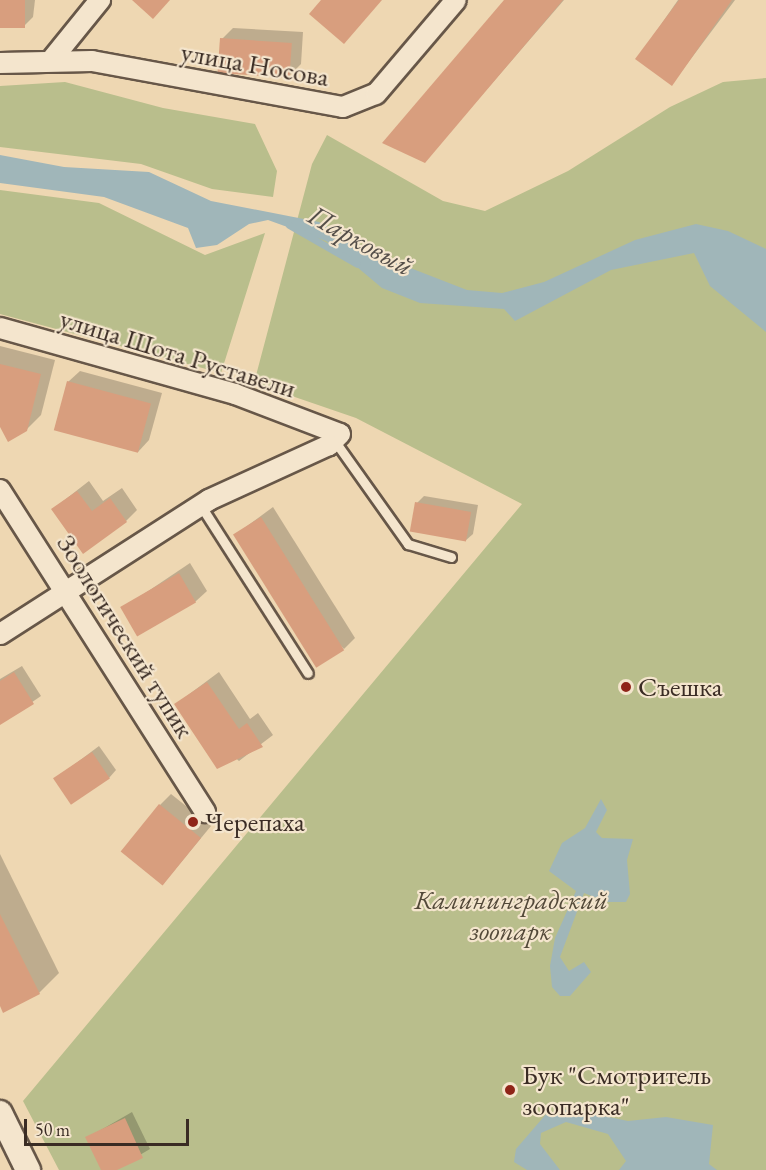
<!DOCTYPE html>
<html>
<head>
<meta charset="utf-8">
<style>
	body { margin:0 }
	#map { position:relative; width:766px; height:1170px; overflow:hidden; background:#eed7b2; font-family:"EB Garamond",serif }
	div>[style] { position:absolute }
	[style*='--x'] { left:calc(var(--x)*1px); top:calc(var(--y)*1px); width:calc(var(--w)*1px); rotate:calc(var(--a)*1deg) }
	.green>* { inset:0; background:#b9be8c }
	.water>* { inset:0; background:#a0b6b9 }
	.shadow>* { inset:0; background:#0003 }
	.stream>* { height:7px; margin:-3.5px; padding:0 3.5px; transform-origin:3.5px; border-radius:3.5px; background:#a0b6b9 }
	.building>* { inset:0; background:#d89e7e; transform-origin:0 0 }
	.roads { filter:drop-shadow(2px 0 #675748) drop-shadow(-2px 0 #675748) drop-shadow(0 2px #675748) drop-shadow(0 -2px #675748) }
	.service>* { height:9px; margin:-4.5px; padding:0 4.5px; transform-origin:4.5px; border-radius:4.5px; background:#f4e5cd }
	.minor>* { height:20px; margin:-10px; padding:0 10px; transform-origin:10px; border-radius:10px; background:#f4e5cd }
	.tertiary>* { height:24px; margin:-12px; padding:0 12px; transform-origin:12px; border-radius:12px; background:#f4e5cd }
	.dots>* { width:16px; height:16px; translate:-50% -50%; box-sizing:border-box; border:3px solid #f4e5cd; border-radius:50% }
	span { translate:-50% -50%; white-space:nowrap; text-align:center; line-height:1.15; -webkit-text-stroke:4.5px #f4e5cd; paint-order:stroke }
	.street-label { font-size:27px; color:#3a2c24 }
	.poi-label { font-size:27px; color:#3a2c24 }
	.left { translate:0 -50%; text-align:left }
	.park-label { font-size:27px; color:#534939; font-style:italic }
	.water-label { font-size:28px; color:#544e49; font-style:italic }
	.scale { position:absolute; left:24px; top:1119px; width:165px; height:27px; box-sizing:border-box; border:3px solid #3a2c24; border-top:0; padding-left:8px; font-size:18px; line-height:21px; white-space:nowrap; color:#3a2c24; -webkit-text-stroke:4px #f4e5cd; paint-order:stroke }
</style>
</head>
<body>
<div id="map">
	<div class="green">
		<div style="clip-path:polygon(766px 78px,766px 1170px,59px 1170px,23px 1101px,522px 504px,356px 418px,254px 383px,312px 164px,327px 135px,443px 201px,485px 211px,568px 171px,670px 107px,723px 82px)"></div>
		<div style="clip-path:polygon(65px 82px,163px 108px,255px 124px,277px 171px,273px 197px,212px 189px,141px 164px,0 147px,0 86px)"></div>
		<div style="clip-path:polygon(0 190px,99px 203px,205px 255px,265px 233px,221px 373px,0 314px)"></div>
	</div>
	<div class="water">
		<div style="clip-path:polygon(0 155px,64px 167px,149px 172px,211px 201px,319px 222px,382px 257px,467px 290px,502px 293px,544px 282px,635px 240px,696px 224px,728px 231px,766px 249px,766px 332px,710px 286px,694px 253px,611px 270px,515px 321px,504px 309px,420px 303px,382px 288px,326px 241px,268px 220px,249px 224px,217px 245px,196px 248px,188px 228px,104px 197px,0 183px)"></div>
		<div style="clip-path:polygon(601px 799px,607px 810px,596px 832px,602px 838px,633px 839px,627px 860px,630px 894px,626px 902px,607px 902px,584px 893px,560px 957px,569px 971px,584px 962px,591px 972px,570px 996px,560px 996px,552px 987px,550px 966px,555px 938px,576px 891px,549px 871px,562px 843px,585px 828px)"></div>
		<div style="clip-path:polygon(570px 1109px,628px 1121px,666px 1117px,713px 1125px,709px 1164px,717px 1170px,619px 1170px,626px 1161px,608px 1134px,566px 1122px,541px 1133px,540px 1144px,560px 1170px,527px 1170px,514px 1162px,516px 1149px,547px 1113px)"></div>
	</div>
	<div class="shadow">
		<div style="clip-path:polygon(0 0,35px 0,33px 17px,22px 28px,0 26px)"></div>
		<div style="clip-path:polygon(506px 0,564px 0,424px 162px)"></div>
		<div style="clip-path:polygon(678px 0,735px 0,672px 84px,637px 59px)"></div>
		<div style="clip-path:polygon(233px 28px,303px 32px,301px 64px,290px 75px,222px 39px)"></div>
		<div style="clip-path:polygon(0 346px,55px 360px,41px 415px,26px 430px,0 424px)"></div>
		<div style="clip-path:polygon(80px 371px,162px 393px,149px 440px,138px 452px,68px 382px)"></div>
		<div style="clip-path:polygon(89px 481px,103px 501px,122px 488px,137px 510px,126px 521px,53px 509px)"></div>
		<div style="clip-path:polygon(424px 496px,478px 505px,473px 534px,465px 541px,417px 503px)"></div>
		<div style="clip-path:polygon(273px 507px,355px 638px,344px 649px,235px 535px)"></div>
		<div style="clip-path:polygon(190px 563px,207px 591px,195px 602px,123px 608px)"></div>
		<div style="clip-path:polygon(22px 666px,41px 696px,0 724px,0 679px)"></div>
		<div style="clip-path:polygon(219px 672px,250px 719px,258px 713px,273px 735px,239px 761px,176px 704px)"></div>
		<div style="clip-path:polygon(99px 746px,116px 770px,109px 778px,55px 779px)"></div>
		<div style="clip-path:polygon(171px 794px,211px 826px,163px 884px,160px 805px)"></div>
		<div style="clip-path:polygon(0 854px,59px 973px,39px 993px,0 1003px)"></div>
		<div style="clip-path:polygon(132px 1112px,150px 1149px,114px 1170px,102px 1170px,87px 1138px)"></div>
	</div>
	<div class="stream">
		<div style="--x:289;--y:225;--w:78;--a:29.8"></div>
	</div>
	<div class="building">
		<div style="left:0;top:0;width:25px;height:28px"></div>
		<div style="clip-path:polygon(132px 0,170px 0,153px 19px)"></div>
		<div style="clip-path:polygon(321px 0,382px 0,344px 44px,309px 14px)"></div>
		<div style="clip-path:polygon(504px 0,563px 0,425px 163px,382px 143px)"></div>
		<div style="clip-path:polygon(679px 0,732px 0,672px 86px,635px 59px)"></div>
		<div style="left:220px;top:38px;width:72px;height:35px;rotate:4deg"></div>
		<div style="clip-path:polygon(0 364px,41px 374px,27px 431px,8px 442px,0 427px)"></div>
		<div style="left:67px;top:381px;width:87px;height:51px;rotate:15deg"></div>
		<div style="clip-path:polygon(77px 491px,92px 511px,110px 498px,127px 522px,83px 554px,51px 509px)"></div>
		<div style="left:415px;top:502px;width:57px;height:30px;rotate:10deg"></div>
		<div style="left:261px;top:517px;width:157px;height:33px;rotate:58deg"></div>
		<div style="left:179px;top:573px;width:34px;height:68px;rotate:60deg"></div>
		<div style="clip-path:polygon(14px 672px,34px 704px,0 725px,0 681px)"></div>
		<div style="clip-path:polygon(207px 682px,239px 729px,247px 723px,263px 747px,217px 769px,174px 704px)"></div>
		<div style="left:92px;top:752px;width:32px;height:47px;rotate:56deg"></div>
		<div style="left:159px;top:804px;width:54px;height:61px;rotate:39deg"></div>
		<div style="clip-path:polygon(0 914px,40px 994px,3px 1013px,0 1006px)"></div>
		<div style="clip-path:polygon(125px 1118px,143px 1158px,117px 1170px,101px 1170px,85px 1137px)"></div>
	</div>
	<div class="roads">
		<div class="service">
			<div style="--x:334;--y:440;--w:128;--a:54.6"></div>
			<div style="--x:408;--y:544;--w:45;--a:16.8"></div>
			<div style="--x:201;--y:506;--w:198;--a:57.4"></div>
		</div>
		<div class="minor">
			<div style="--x:53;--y:58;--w:75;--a:-51"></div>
			<div style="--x:0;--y:63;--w:92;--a:-1.2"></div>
			<div style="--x:92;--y:61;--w:255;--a:10.4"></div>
			<div style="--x:343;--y:107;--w:35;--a:-22"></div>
			<div style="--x:376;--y:94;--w:123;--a:-49.6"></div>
			<div style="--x:0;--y:328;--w:244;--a:15.7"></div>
			<div style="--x:235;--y:394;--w:112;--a:20.9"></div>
			<div style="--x:340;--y:434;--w:16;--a:135"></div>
			<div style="--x:329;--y:445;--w:132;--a:155.4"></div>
			<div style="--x:209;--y:500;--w:248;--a:147.3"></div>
			<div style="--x:0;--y:490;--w:382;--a:57.5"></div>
		</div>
		<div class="tertiary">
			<div style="--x:0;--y:1113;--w:64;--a:63.8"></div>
		</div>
	</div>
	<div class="dots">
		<div style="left:626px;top:687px;background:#8f2418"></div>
		<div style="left:193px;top:822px;background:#8f2418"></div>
		<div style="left:510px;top:1090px;background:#8f2418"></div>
	</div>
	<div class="street-label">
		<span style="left:255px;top:64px;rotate:10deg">улица Носова</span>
		<span style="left:178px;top:353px;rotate:17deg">улица Шота Руставели</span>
		<span style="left:126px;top:636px;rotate:58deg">Зоологический тупик</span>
	</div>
	<div class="poi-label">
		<span class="left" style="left:638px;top:687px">Съешка</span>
		<span class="left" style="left:205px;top:822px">Черепаха</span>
		<span class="left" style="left:522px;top:1090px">Бук "Смотритель<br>зоопарка"</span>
	</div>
	<div class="park-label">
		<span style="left:511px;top:915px">Калининградский<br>зоопарк</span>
	</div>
	<div class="water-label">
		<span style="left:361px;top:240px;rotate:29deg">Парковый</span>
	</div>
	<div class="scale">50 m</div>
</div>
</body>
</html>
